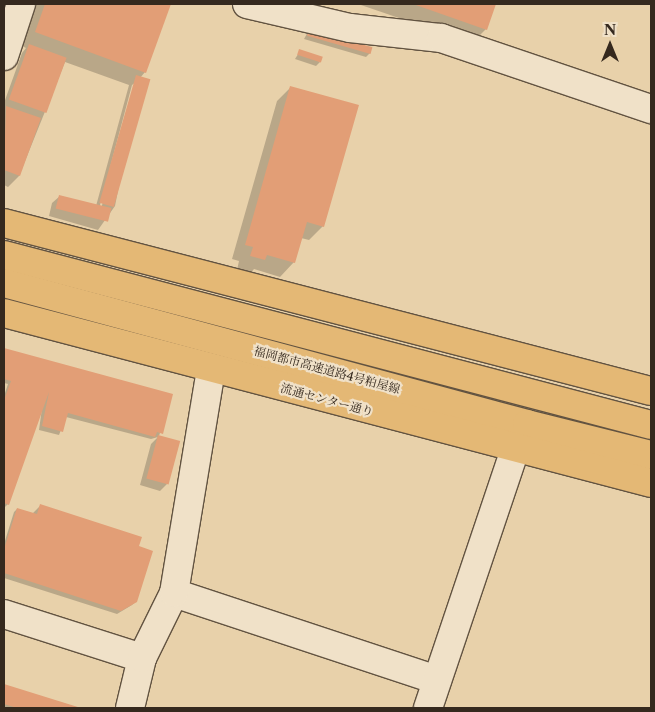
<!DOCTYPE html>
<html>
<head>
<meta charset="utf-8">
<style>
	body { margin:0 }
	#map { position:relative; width:655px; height:712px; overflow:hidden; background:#e8d1aa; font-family:"Libre Caslon Text","Noto Serif JP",serif }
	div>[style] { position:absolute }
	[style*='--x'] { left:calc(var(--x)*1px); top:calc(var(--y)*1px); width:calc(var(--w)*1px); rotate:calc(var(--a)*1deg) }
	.shadow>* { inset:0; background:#0003 }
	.building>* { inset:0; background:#e29e76; transform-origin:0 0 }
	.roads { filter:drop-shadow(1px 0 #625341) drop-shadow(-1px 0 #625341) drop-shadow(0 1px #625341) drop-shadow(0 -1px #625341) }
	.minor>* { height:28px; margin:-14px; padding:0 14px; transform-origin:14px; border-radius:14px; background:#f0e1c8 }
	.highway>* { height:28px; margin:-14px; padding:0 14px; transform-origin:14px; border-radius:14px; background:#e4b875 }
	span { translate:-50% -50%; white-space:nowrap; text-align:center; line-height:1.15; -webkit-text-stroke:4.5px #f0e1c8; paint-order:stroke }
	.street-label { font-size:12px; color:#35291e }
	.frame { position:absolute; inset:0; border:5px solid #35291e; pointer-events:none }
	.north { position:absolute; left:585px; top:20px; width:50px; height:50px; -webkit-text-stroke:4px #f0e1c8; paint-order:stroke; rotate:0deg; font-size:14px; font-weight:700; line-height:20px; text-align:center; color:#35291e }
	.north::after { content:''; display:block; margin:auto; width:18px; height:22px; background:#35291e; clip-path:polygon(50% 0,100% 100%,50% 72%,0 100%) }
</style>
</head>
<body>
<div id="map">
	<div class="shadow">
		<div style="clip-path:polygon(evenodd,37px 4px,170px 4px,145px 72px,140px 78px,115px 206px,98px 230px,49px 216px,52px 203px,60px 196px,96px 206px,129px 85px,65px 62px,19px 176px,8px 187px,4px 185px,4px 103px,22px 53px,26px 48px,22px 46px,37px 4px,136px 82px,101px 209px,99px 209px,132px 85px,136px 82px)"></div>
		<div style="clip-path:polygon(358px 4px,495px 4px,486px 29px,472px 43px)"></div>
		<div style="clip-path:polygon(309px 30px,370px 53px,366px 57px,304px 39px)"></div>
		<div style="clip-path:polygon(300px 51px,320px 62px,316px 66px,295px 59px)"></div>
		<div style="clip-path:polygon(291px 87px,323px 226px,309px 240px,301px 238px,294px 262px,280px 277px,254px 269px,250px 274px,237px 270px,239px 261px,232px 259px,277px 101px)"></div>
		<div style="clip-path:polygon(4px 350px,172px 395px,159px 436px,168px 483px,160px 491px,140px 485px,151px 444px,158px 437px,151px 439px,66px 417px,59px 435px,39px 430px,42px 408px,8px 504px,4px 508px,4px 396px,8px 384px,4px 383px)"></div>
		<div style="clip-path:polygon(40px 506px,138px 546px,136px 601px,132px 605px,117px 614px,4px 578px,4px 544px,14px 512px,17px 509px,32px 514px)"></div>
		<div style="clip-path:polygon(4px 685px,79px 708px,4px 708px)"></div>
	</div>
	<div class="building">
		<div style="clip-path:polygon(45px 4px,171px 4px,146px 73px,35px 32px)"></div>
		<div style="clip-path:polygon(413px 4px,496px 4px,487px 30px)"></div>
		<div style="left:309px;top:29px;width:66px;height:7px;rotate:16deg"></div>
		<div style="left:29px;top:44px;width:40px;height:59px;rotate:20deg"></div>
		<div style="left:299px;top:49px;width:25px;height:6px;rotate:18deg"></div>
		<div style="left:136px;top:75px;width:15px;height:133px;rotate:16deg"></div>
		<div style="clip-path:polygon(290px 86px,359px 105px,324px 227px,307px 222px,295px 263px,267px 255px,265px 260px,250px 256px,253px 247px,245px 245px)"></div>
		<div style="clip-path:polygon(6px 106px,41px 118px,20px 176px,4px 170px)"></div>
		<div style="left:59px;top:195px;width:54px;height:14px;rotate:14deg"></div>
		<div style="clip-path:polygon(4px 348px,173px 394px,163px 434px,157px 432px,155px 437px,68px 413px,63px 432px,42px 426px,49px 392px,9px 505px,4px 503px,4px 400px,11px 381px,4px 379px)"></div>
		<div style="left:158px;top:435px;width:23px;height:45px;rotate:15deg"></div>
		<div style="clip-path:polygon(40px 504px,142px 537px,139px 546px,153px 551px,137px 602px,121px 611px,4px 573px,4px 549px,17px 508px,37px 514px)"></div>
		<div style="clip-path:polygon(4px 684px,81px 708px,17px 708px,4px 704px)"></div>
	</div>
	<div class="roads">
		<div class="minor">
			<div style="--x:247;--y:4;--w:106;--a:13.1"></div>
			<div style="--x:350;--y:28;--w:92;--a:6.3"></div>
			<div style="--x:441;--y:38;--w:222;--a:18.7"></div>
			<div style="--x:4;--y:56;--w:55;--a:-71.9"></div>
			<div style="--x:174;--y:593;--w:277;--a:18.3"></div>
			<div style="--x:4;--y:614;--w:145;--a:17.7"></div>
			<div style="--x:130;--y:708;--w:51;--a:-76.5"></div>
			<div style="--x:142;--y:658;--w:72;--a:-63.8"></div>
			<div style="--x:174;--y:593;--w:226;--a:-80.6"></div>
			<div style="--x:428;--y:708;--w:273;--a:-71.4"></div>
		</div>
		<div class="highway">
			<div style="--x:4;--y:223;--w:668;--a:14.56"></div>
			<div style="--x:4;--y:255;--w:669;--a:14.72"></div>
			<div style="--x:4;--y:283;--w:542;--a:15.09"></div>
			<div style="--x:527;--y:424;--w:128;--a:14"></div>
			<div style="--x:4;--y:313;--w:669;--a:14.72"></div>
		</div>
	</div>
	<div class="street-label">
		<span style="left:327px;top:370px;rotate:15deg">福岡都市高速道路4号粕屋線</span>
		<span style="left:327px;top:400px;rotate:15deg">流通センター通り</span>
	</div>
	<div class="frame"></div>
	<div class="north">N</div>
</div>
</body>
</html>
